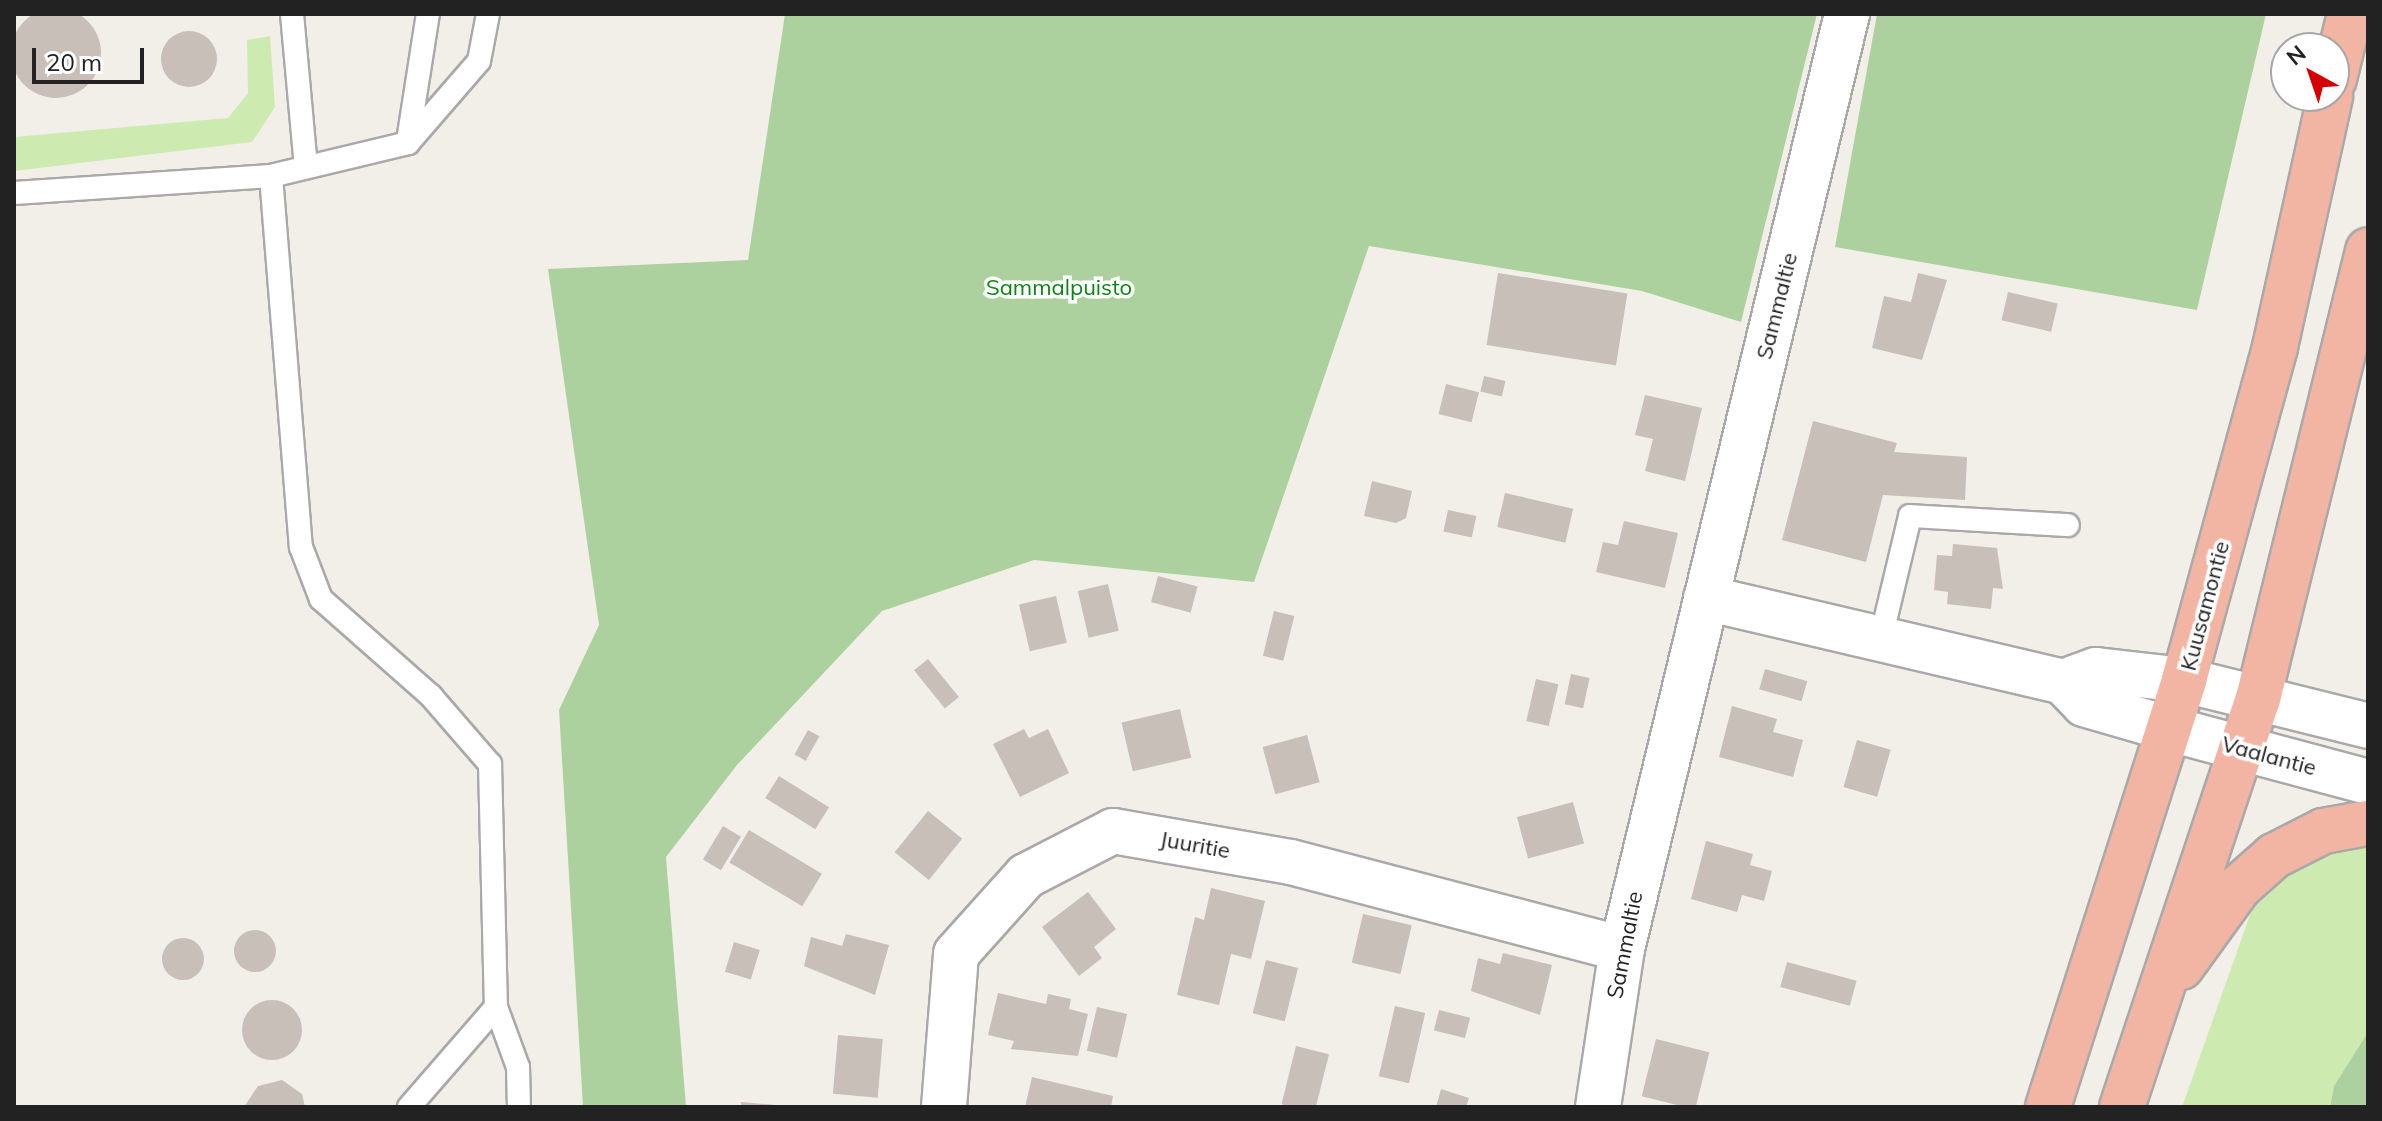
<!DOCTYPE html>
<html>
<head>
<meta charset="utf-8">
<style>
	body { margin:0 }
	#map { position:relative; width:2382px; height:1121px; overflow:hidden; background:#f2efe9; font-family:Mulish,sans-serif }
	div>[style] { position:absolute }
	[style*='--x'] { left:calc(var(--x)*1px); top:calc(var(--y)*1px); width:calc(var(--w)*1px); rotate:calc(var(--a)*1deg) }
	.grass>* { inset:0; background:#cdebb0 }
	.forest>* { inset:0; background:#add19e }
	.building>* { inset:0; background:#c7bfb8; transform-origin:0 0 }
	.round { border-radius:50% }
	.roads { filter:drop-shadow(2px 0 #a9a9a9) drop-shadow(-2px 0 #a9a9a9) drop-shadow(0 2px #a9a9a9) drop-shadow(0 -2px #a9a9a9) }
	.service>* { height:22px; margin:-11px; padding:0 11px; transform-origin:11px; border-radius:11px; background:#fff }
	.minor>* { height:44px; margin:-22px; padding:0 22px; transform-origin:22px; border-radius:22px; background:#fff }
	.tertiary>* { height:44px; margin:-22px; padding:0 22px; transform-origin:22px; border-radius:22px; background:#fff }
	.trunk>* { height:44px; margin:-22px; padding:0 22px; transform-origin:22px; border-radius:22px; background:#f2b4a3 }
	span { translate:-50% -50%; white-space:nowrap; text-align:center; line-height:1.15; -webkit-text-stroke:7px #fff; paint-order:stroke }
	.park-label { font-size:22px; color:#0c8416 }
	.street-label { font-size:22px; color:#222 }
	.frame { position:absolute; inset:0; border:16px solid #222; pointer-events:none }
	.north { position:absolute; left:2270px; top:32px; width:80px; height:80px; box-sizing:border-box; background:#fff; border:2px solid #a7a7a7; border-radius:50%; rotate:320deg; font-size:22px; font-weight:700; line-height:32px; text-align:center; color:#222 }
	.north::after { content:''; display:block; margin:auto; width:28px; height:36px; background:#d40000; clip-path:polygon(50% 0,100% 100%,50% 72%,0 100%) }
	.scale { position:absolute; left:32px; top:48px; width:112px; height:36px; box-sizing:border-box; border:4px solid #222; border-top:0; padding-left:10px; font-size:24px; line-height:28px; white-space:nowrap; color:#222; -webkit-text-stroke:6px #fff; paint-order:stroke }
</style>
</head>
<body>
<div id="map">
	<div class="grass">
		<div style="clip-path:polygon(270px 36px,275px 107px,252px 142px,14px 171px,14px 137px,228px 118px,248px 93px,247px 40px)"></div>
		<div style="clip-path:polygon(2368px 842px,2368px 1032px,2334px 1086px,2330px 1107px,2182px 1107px,2252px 909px,2302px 864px,2340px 844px)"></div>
	</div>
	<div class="forest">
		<div style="clip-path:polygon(785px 14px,1817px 14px,1741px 322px,1642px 291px,1369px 246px,1254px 582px,1034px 560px,882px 611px,737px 765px,666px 857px,686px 1107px,583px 1107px,559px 710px,599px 625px,548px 269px,748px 260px)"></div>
		<div style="clip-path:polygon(1877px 14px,2266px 14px,2197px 310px,1835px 247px)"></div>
		<div style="clip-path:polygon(2368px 1032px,2368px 1107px,2330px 1107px,2334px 1086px)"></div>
	</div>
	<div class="building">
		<div class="round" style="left:11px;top:8px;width:90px;height:90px"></div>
		<div class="round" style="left:161px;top:31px;width:56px;height:56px"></div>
		<div style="left:1498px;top:273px;width:131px;height:73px;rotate:9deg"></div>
		<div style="clip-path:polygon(1918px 273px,1947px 280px,1922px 360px,1872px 348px,1884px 296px,1911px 302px)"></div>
		<div style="left:2008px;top:292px;width:51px;height:29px;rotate:13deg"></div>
		<div style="left:1484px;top:376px;width:22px;height:16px;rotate:13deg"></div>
		<div style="left:1446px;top:384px;width:34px;height:31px;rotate:14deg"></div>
		<div style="clip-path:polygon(1645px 395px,1702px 408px,1685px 481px,1645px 471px,1653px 439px,1635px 435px)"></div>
		<div style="clip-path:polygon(1813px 421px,1897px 443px,1894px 452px,1967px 457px,1965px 500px,1883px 495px,1866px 562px,1782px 540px)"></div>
		<div style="clip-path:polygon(1372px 481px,1412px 491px,1406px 518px,1396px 523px,1364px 516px)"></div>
		<div style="left:1505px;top:493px;width:70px;height:35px;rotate:13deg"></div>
		<div style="left:1448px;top:510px;width:29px;height:22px;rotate:12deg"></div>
		<div style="clip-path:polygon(1624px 521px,1678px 533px,1665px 588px,1596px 572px,1603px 542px,1618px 545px)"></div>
		<div style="clip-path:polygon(1953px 544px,1997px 548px,2003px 589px,1993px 588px,1991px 609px,1947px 604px,1948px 592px,1934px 590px,1937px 555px,1952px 556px)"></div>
		<div style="left:1158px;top:576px;width:41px;height:27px;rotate:15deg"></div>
		<div style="left:1108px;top:584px;width:48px;height:31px;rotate:77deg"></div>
		<div style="left:1056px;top:596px;width:48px;height:38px;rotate:77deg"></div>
		<div style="left:1274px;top:611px;width:21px;height:46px;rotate:14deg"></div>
		<div style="left:928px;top:659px;width:49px;height:18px;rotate:51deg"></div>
		<div style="left:1765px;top:669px;width:44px;height:21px;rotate:16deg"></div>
		<div style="left:1571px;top:674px;width:19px;height:31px;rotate:12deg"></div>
		<div style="left:1536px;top:679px;width:23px;height:43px;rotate:13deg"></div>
		<div style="clip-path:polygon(1732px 706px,1777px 719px,1773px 732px,1803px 740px,1793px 777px,1719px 757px)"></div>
		<div style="left:1180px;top:709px;width:50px;height:60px;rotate:77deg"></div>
		<div style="clip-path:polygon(1024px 729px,1029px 738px,1048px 729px,1069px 773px,1020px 797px,993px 744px)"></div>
		<div style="left:808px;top:730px;width:13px;height:28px;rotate:29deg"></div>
		<div style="left:1307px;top:735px;width:49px;height:46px;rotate:75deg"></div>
		<div style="left:1857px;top:740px;width:35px;height:49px;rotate:16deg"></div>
		<div style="left:779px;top:776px;width:59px;height:26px;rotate:32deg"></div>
		<div style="left:1573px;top:802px;width:43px;height:58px;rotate:75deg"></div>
		<div style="left:928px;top:811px;width:44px;height:53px;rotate:39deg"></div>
		<div style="left:723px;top:826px;width:21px;height:39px;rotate:31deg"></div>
		<div style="left:749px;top:830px;width:85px;height:38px;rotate:31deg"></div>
		<div style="clip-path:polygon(1706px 841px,1753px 854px,1750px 865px,1772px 871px,1764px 901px,1742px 895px,1737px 912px,1691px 899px)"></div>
		<div style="clip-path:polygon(1211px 888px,1265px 901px,1251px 959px,1231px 954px,1219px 1005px,1177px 995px,1195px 917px,1204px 920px)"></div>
		<div style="clip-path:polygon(1088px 892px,1116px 929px,1094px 947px,1102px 958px,1079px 976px,1042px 927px)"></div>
		<div style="left:1363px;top:914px;width:50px;height:50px;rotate:13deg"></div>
		<div class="round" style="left:234px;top:930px;width:42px;height:42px"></div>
		<div style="clip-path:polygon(846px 934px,889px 945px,875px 995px,804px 966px,811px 937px,842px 946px)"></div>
		<div class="round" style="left:162px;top:938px;width:42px;height:42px"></div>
		<div style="left:734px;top:942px;width:27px;height:31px;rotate:17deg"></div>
		<div style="clip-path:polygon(1503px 953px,1552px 965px,1540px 1015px,1471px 991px,1478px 958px,1500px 964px)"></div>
		<div style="left:1266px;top:960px;width:33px;height:55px;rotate:14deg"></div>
		<div style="left:1787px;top:962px;width:72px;height:26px;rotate:15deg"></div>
		<div style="clip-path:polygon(998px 993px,1046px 1004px,1048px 994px,1071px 999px,1069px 1009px,1088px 1014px,1078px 1056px,1011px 1049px,1014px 1041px,988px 1035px)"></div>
		<div class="round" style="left:242px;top:1000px;width:60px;height:60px"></div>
		<div style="left:1395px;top:1006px;width:31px;height:72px;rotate:13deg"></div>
		<div style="left:1097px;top:1007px;width:31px;height:45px;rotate:13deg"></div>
		<div style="left:1439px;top:1010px;width:32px;height:21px;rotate:14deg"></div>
		<div style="left:838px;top:1035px;width:45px;height:59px;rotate:5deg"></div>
		<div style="left:1656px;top:1039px;width:55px;height:59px;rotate:14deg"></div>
		<div style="left:1296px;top:1046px;width:34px;height:60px;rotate:14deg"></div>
		<div style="clip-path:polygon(1032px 1077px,1113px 1096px,1111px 1107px,1025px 1107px)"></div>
		<div style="clip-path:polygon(282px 1080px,302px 1094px,305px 1107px,244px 1107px,258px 1086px)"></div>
		<div style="clip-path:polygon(1441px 1089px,1469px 1098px,1466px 1107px,1436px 1107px)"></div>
		<div style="clip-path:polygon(741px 1102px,776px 1105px,776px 1107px,741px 1107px)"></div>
	</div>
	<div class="roads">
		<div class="service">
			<div style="--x:292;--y:14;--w:154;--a:84.8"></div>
			<div style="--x:408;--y:141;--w:129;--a:-81.1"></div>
			<div style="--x:271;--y:176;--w:372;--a:85.4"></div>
			<div style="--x:301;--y:547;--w:56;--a:69"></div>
			<div style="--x:321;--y:599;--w:147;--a:41.4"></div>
			<div style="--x:431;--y:696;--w:90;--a:49.1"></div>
			<div style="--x:490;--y:764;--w:243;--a:88.6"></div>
			<div style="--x:496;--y:1007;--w:133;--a:131"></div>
			<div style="--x:14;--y:193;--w:258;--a:-3.8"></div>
			<div style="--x:271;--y:176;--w:141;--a:-13.5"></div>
			<div style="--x:408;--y:143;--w:108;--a:-49.1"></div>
			<div style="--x:479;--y:61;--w:48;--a:-79.2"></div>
			<div style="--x:1881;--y:638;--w:125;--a:-76.6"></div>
			<div style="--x:1910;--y:516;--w:158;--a:3.3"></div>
			<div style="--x:496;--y:1007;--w:64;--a:69.9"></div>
			<div style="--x:518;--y:1067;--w:40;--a:88.6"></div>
		</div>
		<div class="minor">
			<div style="--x:1706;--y:598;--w:367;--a:13.2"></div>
			<div style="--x:2063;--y:682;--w:30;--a:46"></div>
			<div style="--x:2084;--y:704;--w:90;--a:16.2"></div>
			<div style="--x:2063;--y:682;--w:35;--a:-20"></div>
			<div style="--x:2096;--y:670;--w:89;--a:6.5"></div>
			<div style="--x:944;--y:1107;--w:153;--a:-85.5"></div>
			<div style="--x:956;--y:954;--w:105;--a:-48.1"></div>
			<div style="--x:1026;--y:876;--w:98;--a:-27.3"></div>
			<div style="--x:1113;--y:831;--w:181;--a:9.9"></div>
			<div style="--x:1291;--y:862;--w:342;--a:14.7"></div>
			<div style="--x:1598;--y:1107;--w:160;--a:-81.4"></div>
			<div style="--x:1622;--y:949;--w:962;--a:-76.47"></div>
		</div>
		<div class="tertiary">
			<div style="--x:2184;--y:680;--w:190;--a:14"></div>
			<div style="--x:2170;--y:729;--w:205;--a:15"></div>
		</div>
		<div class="trunk">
			<div style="--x:2334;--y:79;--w:67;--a:-76.2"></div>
			<div style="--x:2181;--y:967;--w:99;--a:-54.1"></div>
			<div style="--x:2239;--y:887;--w:47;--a:-41.5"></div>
			<div style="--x:2274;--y:856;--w:55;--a:-27"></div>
			<div style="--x:2323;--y:831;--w:46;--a:-10.1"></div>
			<div style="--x:2048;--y:1107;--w:448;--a:-72.3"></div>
			<div style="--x:2184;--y:680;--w:345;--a:-74.7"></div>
			<div style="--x:2275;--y:347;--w:257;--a:-77.6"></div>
			<div style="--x:2122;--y:1107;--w:430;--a:-71.6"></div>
			<div style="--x:2258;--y:699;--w:462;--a:-76.2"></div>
		</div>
	</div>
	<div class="park-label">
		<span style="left:1059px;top:288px">Sammalpuisto</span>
	</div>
	<div class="street-label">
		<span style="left:1777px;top:306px;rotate:-76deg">Sammaltie</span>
		<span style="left:2205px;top:606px;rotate:-75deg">Kuusamontie</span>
		<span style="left:2269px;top:756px;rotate:15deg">Vaalantie</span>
		<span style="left:1195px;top:845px;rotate:10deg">Juuritie</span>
		<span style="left:1625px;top:945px;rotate:-79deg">Sammaltie</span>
	</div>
	<div class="frame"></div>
	<div class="north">N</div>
	<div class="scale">20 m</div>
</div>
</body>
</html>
